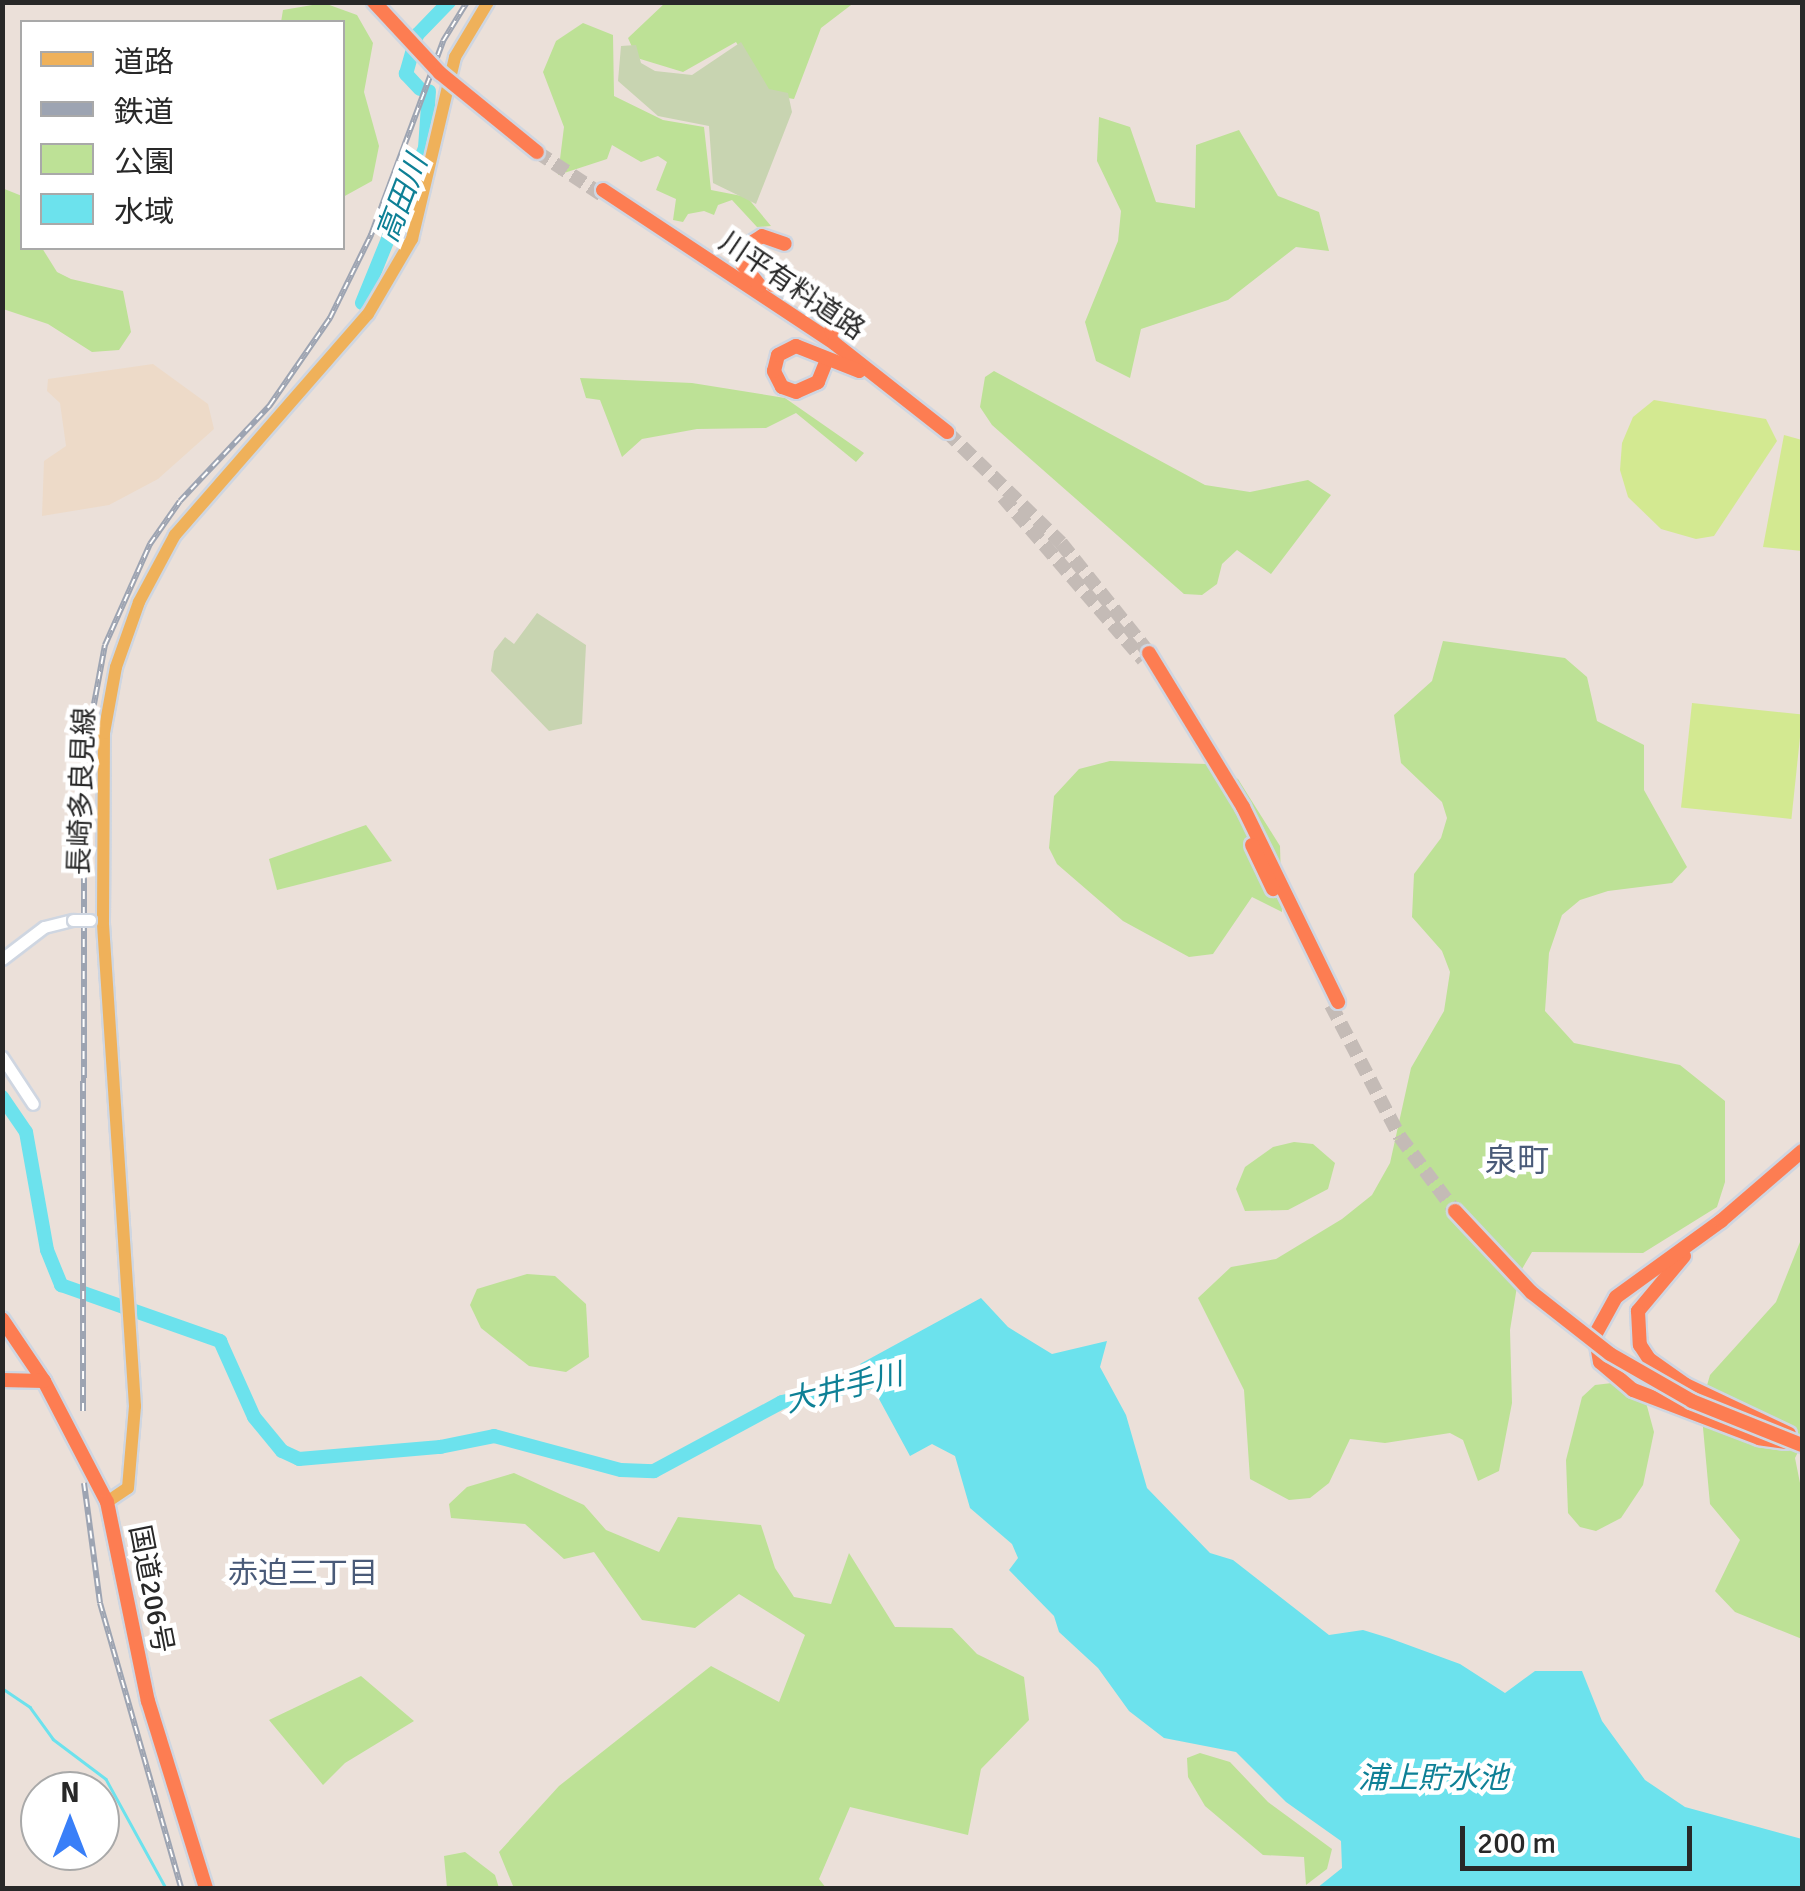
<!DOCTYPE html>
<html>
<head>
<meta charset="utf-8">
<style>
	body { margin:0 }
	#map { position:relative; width:1805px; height:1891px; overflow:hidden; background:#ebe0d9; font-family:Signika,"Noto Sans JP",sans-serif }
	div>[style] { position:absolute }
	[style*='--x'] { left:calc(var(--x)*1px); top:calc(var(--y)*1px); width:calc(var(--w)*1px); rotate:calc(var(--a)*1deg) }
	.education>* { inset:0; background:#eddac8 }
	.green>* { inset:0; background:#bde196 }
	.cemetery>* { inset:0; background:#c8d4b1 }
	.pitch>* { inset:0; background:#d3e991; transform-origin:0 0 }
	.water>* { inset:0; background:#6ce2ed }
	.stream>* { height:2.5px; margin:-1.25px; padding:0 1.25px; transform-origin:1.25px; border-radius:1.25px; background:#6ce2ed }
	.river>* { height:14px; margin:-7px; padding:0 7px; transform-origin:7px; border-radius:7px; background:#6ce2ed }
	.highway-tunnel>* { height:14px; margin-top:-7px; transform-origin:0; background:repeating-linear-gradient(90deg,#c4bbb6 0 14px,transparent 0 21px) }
	.roads { filter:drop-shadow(2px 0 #cfd6e1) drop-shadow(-2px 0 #cfd6e1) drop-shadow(0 2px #cfd6e1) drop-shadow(0 -2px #cfd6e1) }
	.secondary>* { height:11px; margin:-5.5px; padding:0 5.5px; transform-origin:5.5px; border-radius:5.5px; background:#fff }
	.primary>* { height:12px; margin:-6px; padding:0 6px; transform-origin:6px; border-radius:6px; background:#efb15a }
	.highway>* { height:14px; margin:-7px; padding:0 7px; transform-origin:7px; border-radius:7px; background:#fd7d52 }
	.rail>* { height:6px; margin-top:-3px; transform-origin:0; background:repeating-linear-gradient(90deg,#fff 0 8px,#9da4b2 0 16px); box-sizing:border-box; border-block:2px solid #9da4b2 }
	.bridges { filter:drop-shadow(2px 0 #cfd6e1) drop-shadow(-2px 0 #cfd6e1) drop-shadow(0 2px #cfd6e1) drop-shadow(0 -2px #cfd6e1) }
	.secondary-bridge>* { height:11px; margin:-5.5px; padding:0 5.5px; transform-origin:5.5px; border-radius:5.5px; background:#fff }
	.highway-bridge>* { height:14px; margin:-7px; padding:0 7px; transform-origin:7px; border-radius:7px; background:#fd7d52 }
	span { translate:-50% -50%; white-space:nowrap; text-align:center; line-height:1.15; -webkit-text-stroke:9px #fff; paint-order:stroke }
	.street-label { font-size:28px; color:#282828 }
	.water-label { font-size:30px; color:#0e8096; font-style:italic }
	.neighbourhood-label { font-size:30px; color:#495a78 }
	.quarter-label { font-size:32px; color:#495a78 }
	.frame { position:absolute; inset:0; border:5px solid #282828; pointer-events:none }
	.legend { position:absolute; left:20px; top:20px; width:325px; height:230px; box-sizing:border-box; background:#fff; border:2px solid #a9a9a9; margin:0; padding:12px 18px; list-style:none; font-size:30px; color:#282828 }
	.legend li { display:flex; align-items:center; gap:20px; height:50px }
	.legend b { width:50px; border:2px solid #a9a9a9 }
	.north { position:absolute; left:20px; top:1771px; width:100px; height:100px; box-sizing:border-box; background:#fff; border:2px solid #a9a9a9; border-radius:50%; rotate:0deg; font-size:28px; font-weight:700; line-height:40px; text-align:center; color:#282828 }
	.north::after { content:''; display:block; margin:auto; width:35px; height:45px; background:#397ff8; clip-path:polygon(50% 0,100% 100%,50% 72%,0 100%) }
	.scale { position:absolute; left:1460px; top:1826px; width:232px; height:45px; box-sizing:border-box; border:5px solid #282828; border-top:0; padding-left:12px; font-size:30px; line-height:35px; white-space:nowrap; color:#282828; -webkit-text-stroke:8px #fff; paint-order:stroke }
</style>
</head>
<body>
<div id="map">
	<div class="education">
		<div style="clip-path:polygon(153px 364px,208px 404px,214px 429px,158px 479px,109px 505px,42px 516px,44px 461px,66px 446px,60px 403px,47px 391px,48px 379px)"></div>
	</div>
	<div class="green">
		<div style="clip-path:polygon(855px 2px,821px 28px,794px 99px,769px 95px,736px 42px,683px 72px,637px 58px,628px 38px,665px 3px)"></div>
		<div style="clip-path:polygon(324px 3px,357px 15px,373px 43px,364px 92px,379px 146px,372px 181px,343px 197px,342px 22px,281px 22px,283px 10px)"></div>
		<div style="clip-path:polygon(583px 23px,613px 35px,614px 96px,663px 120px,704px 127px,711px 190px,747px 197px,771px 226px,757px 227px,732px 200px,718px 205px,714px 215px,704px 211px,688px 214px,683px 222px,673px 220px,676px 199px,656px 190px,667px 162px,658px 156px,641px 162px,612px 145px,607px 159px,558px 175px,564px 127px,543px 72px,556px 41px)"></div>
		<div style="clip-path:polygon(1099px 117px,1130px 127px,1156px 202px,1195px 208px,1196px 145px,1239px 130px,1278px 196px,1319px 212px,1329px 251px,1296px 247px,1228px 300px,1141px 329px,1130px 378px,1096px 361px,1085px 322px,1118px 241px,1121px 211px,1097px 161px)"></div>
		<div style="clip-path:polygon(2px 188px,22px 196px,22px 248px,42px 248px,57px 272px,71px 279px,123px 291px,131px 332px,119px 350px,92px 352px,48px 324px,3px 309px)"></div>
		<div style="clip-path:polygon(994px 371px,1205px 485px,1250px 492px,1308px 480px,1331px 495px,1271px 574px,1237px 550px,1222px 564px,1217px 584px,1202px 595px,1184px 594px,992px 425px,980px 407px,985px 377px)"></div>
		<div style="clip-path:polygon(580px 378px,692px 383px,785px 398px,864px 453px,856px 462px,796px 413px,766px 428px,697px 429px,642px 439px,622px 457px,600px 400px,586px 398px)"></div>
		<div style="clip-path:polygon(1443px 641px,1565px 658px,1587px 677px,1597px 721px,1644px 745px,1644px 790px,1687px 867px,1672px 883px,1608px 891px,1580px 900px,1562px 915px,1549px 953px,1545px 1011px,1574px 1043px,1680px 1065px,1725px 1101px,1725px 1182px,1717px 1207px,1643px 1253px,1532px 1252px,1519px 1274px,1510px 1330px,1512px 1403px,1499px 1471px,1478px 1481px,1463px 1440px,1450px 1433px,1385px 1443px,1350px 1439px,1329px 1483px,1310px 1498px,1289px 1500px,1250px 1479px,1244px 1390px,1198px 1298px,1231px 1267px,1276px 1259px,1342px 1219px,1372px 1195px,1390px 1163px,1411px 1068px,1444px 1011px,1450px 972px,1442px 951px,1412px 917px,1414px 874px,1441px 838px,1447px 818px,1442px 802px,1401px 763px,1394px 715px,1432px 681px)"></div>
		<div style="clip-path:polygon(1110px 761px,1207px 764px,1238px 779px,1280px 846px,1282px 912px,1252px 897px,1213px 954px,1189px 957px,1123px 921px,1057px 864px,1049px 848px,1054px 796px,1079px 769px)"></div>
		<div style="clip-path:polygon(366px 825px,392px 861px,277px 890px,269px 859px)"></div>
		<div style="clip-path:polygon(1294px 1142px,1313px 1144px,1335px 1163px,1328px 1189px,1288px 1210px,1245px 1211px,1236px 1189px,1245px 1167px,1273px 1147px)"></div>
		<div style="clip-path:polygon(1802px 1237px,1802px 1444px,1795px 1458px,1802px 1493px,1802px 1639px,1735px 1612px,1715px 1591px,1740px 1540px,1710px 1504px,1701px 1406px,1710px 1375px,1776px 1302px)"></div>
		<div style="clip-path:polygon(527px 1274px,555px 1276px,586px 1304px,589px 1357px,566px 1372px,529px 1366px,481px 1328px,470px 1305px,477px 1289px)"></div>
		<div style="clip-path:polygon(1612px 1383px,1644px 1395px,1654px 1432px,1643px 1485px,1621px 1518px,1596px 1531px,1580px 1527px,1568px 1513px,1566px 1460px,1582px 1397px,1595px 1385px)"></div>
		<div style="clip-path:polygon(514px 1473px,584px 1505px,606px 1530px,659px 1552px,678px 1517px,761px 1525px,775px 1568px,794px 1597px,831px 1604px,849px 1553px,895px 1627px,952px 1628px,977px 1654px,1024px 1677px,1029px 1720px,981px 1769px,968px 1835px,850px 1807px,819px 1879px,826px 1888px,513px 1886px,499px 1852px,559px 1786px,711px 1666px,779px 1702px,805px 1635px,739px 1594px,695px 1628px,642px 1620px,594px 1552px,564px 1559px,525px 1524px,451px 1518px,449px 1504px,467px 1487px)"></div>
		<div style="clip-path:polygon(361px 1676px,414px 1721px,345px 1763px,323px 1785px,269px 1720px)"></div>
		<div style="clip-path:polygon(1200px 1753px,1230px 1762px,1268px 1802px,1332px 1849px,1327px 1869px,1306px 1885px,1304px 1857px,1263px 1855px,1205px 1806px,1188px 1777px,1187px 1758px)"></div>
		<div style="clip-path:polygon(465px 1852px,495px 1875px,499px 1888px,447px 1888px,444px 1856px)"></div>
	</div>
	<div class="cemetery">
		<div style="clip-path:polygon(741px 42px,769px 89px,788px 93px,792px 112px,756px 204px,713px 183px,709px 126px,658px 116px,618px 81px,621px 46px,636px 45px,641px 63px,655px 71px,692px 75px)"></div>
		<div style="clip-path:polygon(537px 613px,586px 645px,582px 724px,549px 731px,491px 671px,494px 651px,505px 637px,514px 644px)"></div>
	</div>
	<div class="pitch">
		<div style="clip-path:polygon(1654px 400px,1766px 419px,1777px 441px,1714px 536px,1696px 539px,1661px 529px,1628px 497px,1620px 470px,1622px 443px,1633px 417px)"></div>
		<div style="clip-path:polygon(1784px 435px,1802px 440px,1802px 551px,1763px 547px)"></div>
		<div style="left:1692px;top:703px;width:111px;height:105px;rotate:6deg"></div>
	</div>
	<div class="water">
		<div style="clip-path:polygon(981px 1298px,1008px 1327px,1052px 1354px,1107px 1341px,1100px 1367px,1126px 1415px,1147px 1488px,1210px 1553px,1233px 1560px,1329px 1635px,1363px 1630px,1389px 1638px,1460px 1664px,1505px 1693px,1535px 1671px,1582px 1671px,1602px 1721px,1645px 1780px,1685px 1807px,1802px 1839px,1802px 1888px,1317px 1888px,1342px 1868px,1341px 1841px,1286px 1802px,1236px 1752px,1164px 1738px,1129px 1711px,1098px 1668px,1059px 1632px,1054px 1616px,1009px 1570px,1018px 1558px,1012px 1544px,970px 1508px,955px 1456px,932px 1444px,910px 1456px,860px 1364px)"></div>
	</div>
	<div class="stream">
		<div style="--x:2;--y:1688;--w:34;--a:34"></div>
		<div style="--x:30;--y:1707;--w:39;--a:54"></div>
		<div style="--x:53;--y:1739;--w:66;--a:37"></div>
		<div style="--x:106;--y:1779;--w:124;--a:61.2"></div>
	</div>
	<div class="river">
		<div style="--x:420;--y:89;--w:21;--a:-133"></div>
		<div style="--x:406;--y:74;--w:41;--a:-74.2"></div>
		<div style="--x:417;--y:35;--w:46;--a:-45.9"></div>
		<div style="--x:362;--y:303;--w:167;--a:-67.9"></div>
		<div style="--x:425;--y:148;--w:57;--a:-86"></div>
		<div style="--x:2;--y:1097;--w:42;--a:55.6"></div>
		<div style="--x:26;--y:1132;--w:120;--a:79.9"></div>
		<div style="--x:47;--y:1250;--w:38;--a:68"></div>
		<div style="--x:61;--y:1285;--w:169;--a:19.4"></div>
		<div style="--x:220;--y:1341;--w:83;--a:65.9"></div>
		<div style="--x:254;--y:1417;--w:44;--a:50.5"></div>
		<div style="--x:282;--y:1451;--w:19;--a:25"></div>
		<div style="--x:299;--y:1459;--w:142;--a:-4.9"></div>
		<div style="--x:440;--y:1447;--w:55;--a:-11.5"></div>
		<div style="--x:494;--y:1436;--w:131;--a:15"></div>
		<div style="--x:621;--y:1470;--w:33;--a:2"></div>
		<div style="--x:654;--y:1471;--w:145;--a:-28.3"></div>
		<div style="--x:782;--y:1402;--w:109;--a:-12.8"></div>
	</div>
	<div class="highway-tunnel">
		<div style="--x:537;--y:152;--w:77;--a:33.3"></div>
		<div style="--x:947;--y:432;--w:159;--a:44.2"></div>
		<div style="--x:1061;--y:543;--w:141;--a:51.3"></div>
		<div style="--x:1003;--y:497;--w:215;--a:49.3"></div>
		<div style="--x:1331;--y:1005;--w:149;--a:62.4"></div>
		<div style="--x:1400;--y:1137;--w:92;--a:53.4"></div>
	</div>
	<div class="roads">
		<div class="secondary">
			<div style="--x:2;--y:959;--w:53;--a:-37.3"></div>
			<div style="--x:44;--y:927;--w:30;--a:-14"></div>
			<div style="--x:2;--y:1057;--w:56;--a:56.6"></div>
		</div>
		<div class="primary">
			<div style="--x:107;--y:1502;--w:25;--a:-34"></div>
			<div style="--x:128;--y:1488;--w:82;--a:-85.1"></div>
			<div style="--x:135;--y:1406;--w:485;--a:-93.8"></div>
			<div style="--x:103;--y:922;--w:189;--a:-89.7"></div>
			<div style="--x:104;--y:733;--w:67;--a:-79.7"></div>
			<div style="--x:116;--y:667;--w:69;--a:-70.5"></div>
			<div style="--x:139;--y:602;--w:76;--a:-61.8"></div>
			<div style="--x:175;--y:535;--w:293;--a:-48.9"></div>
			<div style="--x:368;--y:314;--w:87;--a:-59.6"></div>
			<div style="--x:412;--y:239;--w:187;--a:-76.7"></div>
			<div style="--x:455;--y:57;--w:64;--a:-59"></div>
		</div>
		<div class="highway">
			<div style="--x:603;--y:190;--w:277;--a:33.5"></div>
			<div style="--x:834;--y:343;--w:144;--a:38.2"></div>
			<div style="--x:773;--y:285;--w:46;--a:11.3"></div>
			<div style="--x:818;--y:294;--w:20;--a:49"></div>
			<div style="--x:831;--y:309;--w:24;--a:88"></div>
			<div style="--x:760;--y:286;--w:28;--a:-129"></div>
			<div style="--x:742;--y:264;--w:16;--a:-86"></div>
			<div style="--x:743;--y:248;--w:22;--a:-32"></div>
			<div style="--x:762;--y:236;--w:24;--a:19"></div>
			<div style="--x:826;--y:362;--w:22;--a:112"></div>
			<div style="--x:818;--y:382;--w:24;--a:156"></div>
			<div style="--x:796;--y:392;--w:15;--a:-160"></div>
			<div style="--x:782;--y:387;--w:18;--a:-117"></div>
			<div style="--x:774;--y:371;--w:16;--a:-76"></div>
			<div style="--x:778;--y:355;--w:20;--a:-27"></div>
			<div style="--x:796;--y:346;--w:68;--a:21.6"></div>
			<div style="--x:1149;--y:653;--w:180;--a:58.6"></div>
			<div style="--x:1243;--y:807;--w:217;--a:64"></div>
			<div style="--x:1252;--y:845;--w:49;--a:64.5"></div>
			<div style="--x:1684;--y:1256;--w:72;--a:129.9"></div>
			<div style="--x:1638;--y:1311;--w:34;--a:87"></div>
			<div style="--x:1640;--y:1345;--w:17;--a:57"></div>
			<div style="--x:1649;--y:1359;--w:45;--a:35.1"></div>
			<div style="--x:1686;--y:1385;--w:114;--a:25.4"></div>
			<div style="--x:2;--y:1319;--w:75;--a:55.9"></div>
			<div style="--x:44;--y:1381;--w:136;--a:62.5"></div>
			<div style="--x:107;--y:1502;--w:203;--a:78.4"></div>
			<div style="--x:148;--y:1701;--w:196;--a:72.8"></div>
			<div style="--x:2;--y:1380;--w:42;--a:1.4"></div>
			<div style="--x:1786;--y:1442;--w:27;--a:-172"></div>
			<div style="--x:1759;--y:1438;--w:135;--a:-159.1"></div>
			<div style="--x:1633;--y:1390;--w:43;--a:-139.7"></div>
			<div style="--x:1600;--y:1362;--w:27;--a:-100"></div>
			<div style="--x:1595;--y:1335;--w:43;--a:-61.1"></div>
			<div style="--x:1616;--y:1297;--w:130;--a:-35.9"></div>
			<div style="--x:1721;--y:1221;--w:107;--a:-40.8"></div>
		</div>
	</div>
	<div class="rail">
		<div style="--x:83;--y:1411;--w:653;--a:-89.91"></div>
		<div style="--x:84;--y:758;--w:115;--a:-79.5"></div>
		<div style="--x:105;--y:645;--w:111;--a:-66"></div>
		<div style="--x:150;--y:544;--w:52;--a:-55.1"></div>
		<div style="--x:180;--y:501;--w:132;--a:-46.8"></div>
		<div style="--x:270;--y:405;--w:106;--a:-55.4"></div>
		<div style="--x:330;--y:318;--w:93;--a:-63.7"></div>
		<div style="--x:371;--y:235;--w:207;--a:-69.6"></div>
		<div style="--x:443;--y:41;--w:46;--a:-58.4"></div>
		<div style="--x:84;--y:1483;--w:121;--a:82.4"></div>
		<div style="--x:100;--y:1603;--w:296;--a:74.1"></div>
	</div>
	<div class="bridges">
		<div class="secondary-bridge">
			<div style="--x:73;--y:920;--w:17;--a:0"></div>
		</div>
		<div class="highway-bridge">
			<div style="--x:374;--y:2;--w:97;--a:47.1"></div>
			<div style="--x:440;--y:73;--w:125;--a:39.2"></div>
			<div style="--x:1455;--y:1211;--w:111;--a:46.8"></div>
			<div style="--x:1531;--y:1292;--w:100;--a:38.1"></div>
			<div style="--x:1610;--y:1354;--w:95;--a:29.8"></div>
			<div style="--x:1692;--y:1401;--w:118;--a:21.8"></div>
		</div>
	</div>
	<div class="street-label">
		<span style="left:792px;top:286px;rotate:34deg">川平有料道路</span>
		<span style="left:82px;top:791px;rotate:-88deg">長崎多良見線</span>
		<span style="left:151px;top:1589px;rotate:79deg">国道206号</span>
	</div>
	<div class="water-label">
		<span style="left:403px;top:199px;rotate:-69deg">高田川</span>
		<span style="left:844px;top:1389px;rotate:-14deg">大井手川</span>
		<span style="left:1433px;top:1779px">浦上貯水池</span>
	</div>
	<div class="neighbourhood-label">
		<span style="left:303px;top:1574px">赤迫三丁目</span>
	</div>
	<div class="quarter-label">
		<span style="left:1517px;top:1161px">泉町</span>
	</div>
	<div class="frame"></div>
	<ul class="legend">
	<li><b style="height:12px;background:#efb15a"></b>道路</li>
	<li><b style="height:12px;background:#9da4b2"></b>鉄道</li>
	<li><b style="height:28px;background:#bde196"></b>公園</li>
	<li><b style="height:28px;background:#6ce2ed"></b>水域</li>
	</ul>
	<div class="north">N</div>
	<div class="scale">200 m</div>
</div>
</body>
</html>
